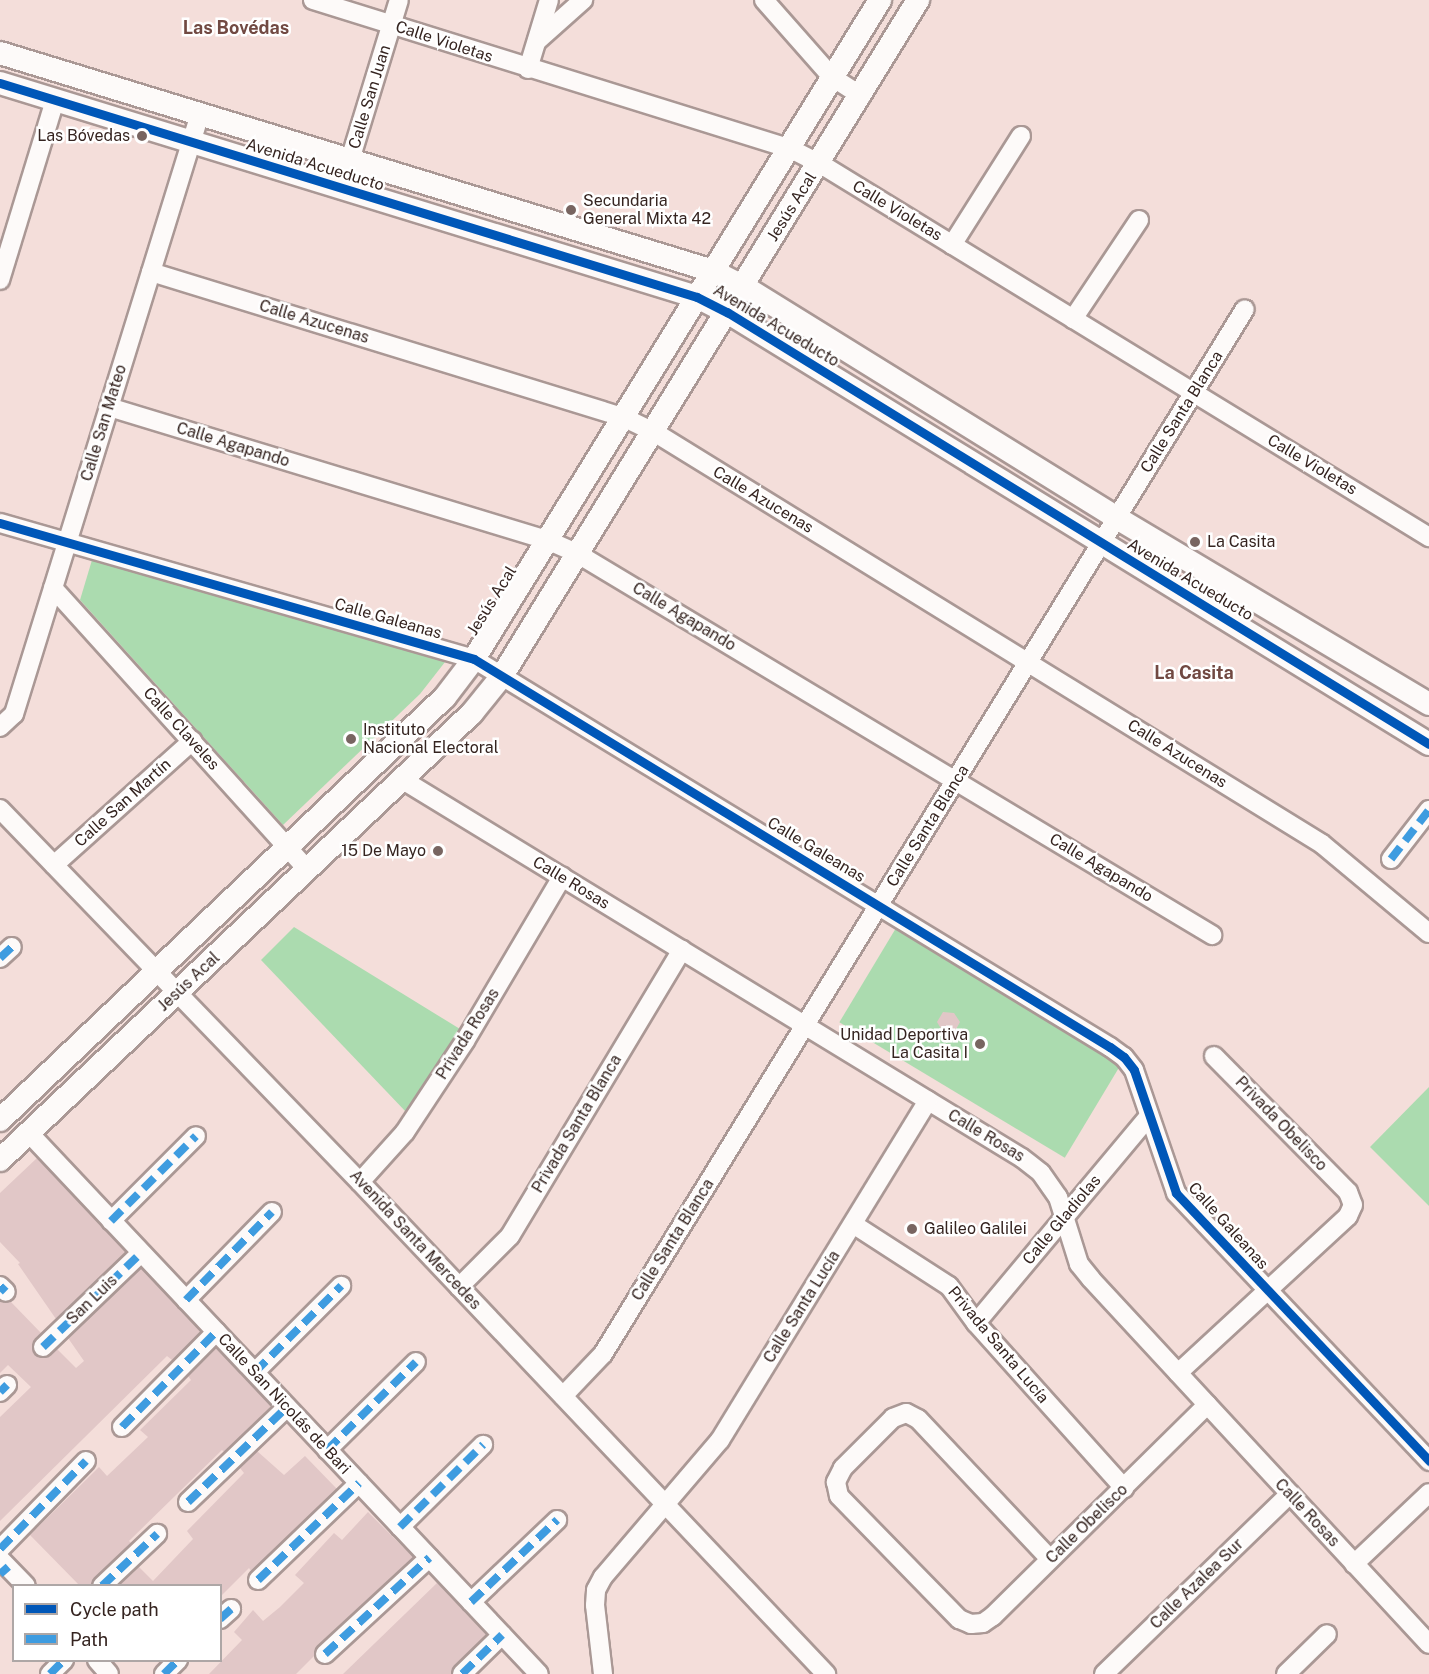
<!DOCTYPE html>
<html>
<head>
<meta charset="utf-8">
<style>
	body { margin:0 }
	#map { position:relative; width:1429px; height:1674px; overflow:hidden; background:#f4deda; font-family:"Public Sans",sans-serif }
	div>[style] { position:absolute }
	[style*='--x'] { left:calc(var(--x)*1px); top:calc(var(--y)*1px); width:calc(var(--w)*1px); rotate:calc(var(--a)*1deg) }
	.green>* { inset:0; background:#abdbaf; transform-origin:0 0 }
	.building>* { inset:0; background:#e1c7c7 }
	.roads { filter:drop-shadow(2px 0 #aa9895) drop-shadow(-2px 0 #aa9895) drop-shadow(0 2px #aa9895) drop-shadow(0 -2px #aa9895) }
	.minor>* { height:18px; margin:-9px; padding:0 9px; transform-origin:9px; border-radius:9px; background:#fdfaf9 }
	.tertiary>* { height:22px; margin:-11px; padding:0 11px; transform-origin:11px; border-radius:11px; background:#fdfaf9 }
	.quiet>* { height:8px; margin-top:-4px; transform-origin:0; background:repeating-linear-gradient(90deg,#3e9ce0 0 15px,transparent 0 23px) }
	.cycleway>* { height:9px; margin:-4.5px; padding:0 4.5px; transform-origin:4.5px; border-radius:4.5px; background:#0057b8 }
	.dots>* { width:16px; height:16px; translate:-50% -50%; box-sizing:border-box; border:3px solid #fff; border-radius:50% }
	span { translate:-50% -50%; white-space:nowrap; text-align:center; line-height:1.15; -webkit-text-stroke:5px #fff; paint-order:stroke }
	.street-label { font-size:16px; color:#352420 }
	.poi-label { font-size:16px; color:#352420 }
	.right { translate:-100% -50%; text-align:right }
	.left { translate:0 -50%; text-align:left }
	.neighbourhood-label { font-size:18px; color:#714942; font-weight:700 }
	.legend { position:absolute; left:12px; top:1584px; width:210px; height:78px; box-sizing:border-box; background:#fff; border:2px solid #aea7a6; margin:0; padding:8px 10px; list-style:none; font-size:18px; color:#352420 }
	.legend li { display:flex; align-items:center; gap:12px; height:30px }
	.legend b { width:30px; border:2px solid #aea7a6 }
</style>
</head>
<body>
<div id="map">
	<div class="green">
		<div style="clip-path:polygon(92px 560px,445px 662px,420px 694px,283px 825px,80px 600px)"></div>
		<div style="clip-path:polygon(294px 927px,460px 1029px,407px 1113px,261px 960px)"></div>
		<div style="left:896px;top:928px;width:263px;height:110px;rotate:31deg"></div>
		<div style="clip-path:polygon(1429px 1087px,1429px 1206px,1370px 1147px)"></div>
	</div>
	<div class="building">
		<div style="clip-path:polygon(943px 1012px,954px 1013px,960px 1022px,954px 1033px,943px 1032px,937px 1022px)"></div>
		<div style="clip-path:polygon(37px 1158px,126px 1252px,56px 1319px,18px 1264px,20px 1263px,0 1242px,0 1193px)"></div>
		<div style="clip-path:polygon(141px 1268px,201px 1332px,172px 1360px,167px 1356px,0 1521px,0 1417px,31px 1387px,8px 1365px,0 1373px,0 1301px,11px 1302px,41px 1333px,32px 1344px,35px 1355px,46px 1358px,57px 1349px,76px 1368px,84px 1361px,68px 1338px)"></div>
		<div style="clip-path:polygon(216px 1348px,271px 1406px,224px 1452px,222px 1450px,129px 1541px,131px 1543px,94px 1578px,91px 1586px,80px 1586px,30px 1535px,99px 1467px,107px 1476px,148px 1437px,140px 1430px,191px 1380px,188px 1376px)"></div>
		<div style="clip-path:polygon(257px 1451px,284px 1475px,305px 1456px,337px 1489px,251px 1571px,249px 1568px,220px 1597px,220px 1586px,119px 1586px,139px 1567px,153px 1581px,193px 1539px,187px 1531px,244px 1473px,240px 1468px)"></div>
		<div style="clip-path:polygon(368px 1512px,413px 1557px,317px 1646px,314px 1656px,296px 1674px,209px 1674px,242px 1640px,234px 1632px,253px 1610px,263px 1621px,280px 1607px,304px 1583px,295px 1575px,334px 1533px,342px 1540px)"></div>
		<div style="clip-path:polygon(437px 1583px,486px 1635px,454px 1666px,451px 1674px,343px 1674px)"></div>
	</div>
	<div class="roads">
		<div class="minor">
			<div style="--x:313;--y:0;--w:498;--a:17.3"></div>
			<div style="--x:789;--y:148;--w:34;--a:27"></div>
			<div style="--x:819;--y:163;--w:716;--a:31.51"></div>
			<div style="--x:764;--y:0;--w:103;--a:48.6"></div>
			<div style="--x:832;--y:77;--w:35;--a:33"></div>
			<div style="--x:537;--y:41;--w:62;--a:-41.7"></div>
			<div style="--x:528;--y:69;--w:72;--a:-73.1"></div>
			<div style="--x:350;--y:160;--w:167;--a:-73"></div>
			<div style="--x:952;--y:245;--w:129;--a:-57.7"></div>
			<div style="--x:151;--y:272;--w:494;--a:17.1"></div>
			<div style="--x:623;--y:417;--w:34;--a:26"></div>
			<div style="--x:654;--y:432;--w:785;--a:31.66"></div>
			<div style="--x:1322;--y:844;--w:139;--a:39.8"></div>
			<div style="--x:0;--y:280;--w:188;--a:-73"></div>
			<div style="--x:1073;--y:319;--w:119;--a:-56.3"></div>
			<div style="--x:109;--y:407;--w:458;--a:16.9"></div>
			<div style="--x:547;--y:540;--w:34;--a:24"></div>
			<div style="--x:578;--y:554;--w:740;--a:31"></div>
			<div style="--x:0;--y:523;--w:493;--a:16"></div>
			<div style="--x:474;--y:659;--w:745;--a:31.39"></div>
			<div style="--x:1110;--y:1047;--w:17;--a:36"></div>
			<div style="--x:1124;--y:1057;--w:16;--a:52"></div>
			<div style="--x:1134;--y:1070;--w:130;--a:71.1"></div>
			<div style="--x:1176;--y:1193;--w:369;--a:46.6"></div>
			<div style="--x:53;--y:588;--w:380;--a:47.9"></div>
			<div style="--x:0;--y:727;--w:19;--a:-43"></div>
			<div style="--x:14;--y:714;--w:628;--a:-72.78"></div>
			<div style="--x:403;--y:780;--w:725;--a:31.41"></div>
			<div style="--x:1022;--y:1158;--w:24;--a:38"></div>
			<div style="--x:1041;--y:1173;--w:29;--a:55"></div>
			<div style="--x:1058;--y:1197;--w:70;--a:72.6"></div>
			<div style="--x:1079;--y:1264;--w:19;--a:51"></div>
			<div style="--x:1091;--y:1279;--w:497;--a:47.2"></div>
			<div style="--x:0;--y:809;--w:518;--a:46.02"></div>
			<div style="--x:360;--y:1182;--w:678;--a:46.55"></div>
			<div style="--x:1391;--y:859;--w:62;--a:-52.2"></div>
			<div style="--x:54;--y:865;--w:186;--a:-41.9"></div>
			<div style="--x:0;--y:958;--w:16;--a:-43"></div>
			<div style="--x:29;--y:1133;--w:743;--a:46.69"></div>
			<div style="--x:360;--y:1182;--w:67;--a:-48"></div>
			<div style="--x:405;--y:1132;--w:109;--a:-56.6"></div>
			<div style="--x:465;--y:1041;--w:191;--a:-59.4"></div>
			<div style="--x:111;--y:1221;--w:120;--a:-45"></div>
			<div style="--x:853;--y:1224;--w:114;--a:32.9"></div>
			<div style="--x:949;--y:1286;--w:46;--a:53.9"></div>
			<div style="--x:976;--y:1323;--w:222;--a:48.1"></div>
			<div style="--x:0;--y:1286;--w:8;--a:45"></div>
			<div style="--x:459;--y:1287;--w:72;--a:-45"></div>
			<div style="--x:510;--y:1236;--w:334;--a:-59"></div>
			<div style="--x:186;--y:1300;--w:123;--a:-45.7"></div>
			<div style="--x:976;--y:1323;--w:270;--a:-50.1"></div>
			<div style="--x:43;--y:1347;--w:136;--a:-43.8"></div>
			<div style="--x:255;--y:1372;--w:122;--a:-45"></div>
			<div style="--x:1178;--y:1373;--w:231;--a:-42.7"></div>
			<div style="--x:1348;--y:1216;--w:12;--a:-66"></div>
			<div style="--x:1353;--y:1205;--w:14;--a:-111"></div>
			<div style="--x:1348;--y:1192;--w:191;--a:-134.6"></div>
			<div style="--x:0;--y:1392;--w:10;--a:-45"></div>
			<div style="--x:563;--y:1396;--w:58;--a:-46.4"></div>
			<div style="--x:603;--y:1354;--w:1226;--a:-58.44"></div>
			<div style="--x:122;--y:1427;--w:134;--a:-45.3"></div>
			<div style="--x:327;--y:1450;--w:125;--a:-44.7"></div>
			<div style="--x:188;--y:1502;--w:137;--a:-43.8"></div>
			<div style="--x:400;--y:1527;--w:117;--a:-44.7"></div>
			<div style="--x:0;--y:1549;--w:123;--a:-45.7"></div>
			<div style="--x:0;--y:1559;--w:37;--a:46"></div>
			<div style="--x:1050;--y:1559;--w:192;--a:-133.3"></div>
			<div style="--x:918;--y:1419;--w:13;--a:-153"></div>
			<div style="--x:906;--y:1413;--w:14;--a:159"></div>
			<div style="--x:893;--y:1418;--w:71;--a:135"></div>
			<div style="--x:843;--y:1468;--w:16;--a:117"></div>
			<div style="--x:836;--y:1482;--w:14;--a:78"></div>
			<div style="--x:839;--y:1496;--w:172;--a:45.7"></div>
			<div style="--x:959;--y:1619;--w:13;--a:23"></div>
			<div style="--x:971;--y:1624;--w:12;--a:-5"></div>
			<div style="--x:983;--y:1623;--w:12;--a:-35"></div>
			<div style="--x:993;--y:1616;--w:301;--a:-44.6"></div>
			<div style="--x:1354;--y:1564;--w:103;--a:-43.4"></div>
			<div style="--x:258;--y:1580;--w:140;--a:-43.8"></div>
			<div style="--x:102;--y:1586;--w:76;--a:-43.4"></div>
			<div style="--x:471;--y:1602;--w:119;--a:-43.6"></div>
			<div style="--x:220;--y:1619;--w:15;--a:-42"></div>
			<div style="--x:325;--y:1654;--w:142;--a:-42.7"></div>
			<div style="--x:97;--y:1660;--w:18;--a:49"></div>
			<div style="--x:50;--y:1674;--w:20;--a:-45"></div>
			<div style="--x:164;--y:1674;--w:20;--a:-45"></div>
			<div style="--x:462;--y:1674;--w:56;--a:-44.3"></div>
			<div style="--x:603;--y:1674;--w:69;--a:-96.6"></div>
			<div style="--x:595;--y:1605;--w:15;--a:-86"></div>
			<div style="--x:596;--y:1590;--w:15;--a:-62"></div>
			<div style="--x:603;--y:1577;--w:180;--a:-49.5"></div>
			<div style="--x:720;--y:1440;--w:398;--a:-58.5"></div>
			<div style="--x:1104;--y:1674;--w:259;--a:-44.1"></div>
			<div style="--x:1286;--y:1674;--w:57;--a:-44.3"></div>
		</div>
		<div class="tertiary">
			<div style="--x:0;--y:53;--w:746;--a:17"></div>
			<div style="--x:713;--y:271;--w:34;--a:27"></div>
			<div style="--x:743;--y:286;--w:440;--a:31.8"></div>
			<div style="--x:1117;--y:518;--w:363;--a:30.8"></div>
			<div style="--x:0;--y:83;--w:729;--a:17.07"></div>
			<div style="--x:697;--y:297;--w:34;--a:27"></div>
			<div style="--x:727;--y:312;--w:824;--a:31.61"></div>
			<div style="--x:0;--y:1120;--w:614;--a:-43.55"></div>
			<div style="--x:445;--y:697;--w:48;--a:-52.7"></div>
			<div style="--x:474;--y:659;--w:774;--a:-58.36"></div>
			<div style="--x:0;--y:1160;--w:650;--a:-43.44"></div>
			<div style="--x:472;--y:713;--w:48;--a:-51"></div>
			<div style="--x:502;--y:676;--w:794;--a:-58.39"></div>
		</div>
	</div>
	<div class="quiet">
		<div style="--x:1391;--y:859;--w:62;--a:-52.2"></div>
		<div style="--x:0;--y:958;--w:16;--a:-43"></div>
		<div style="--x:111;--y:1221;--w:120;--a:-45"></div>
		<div style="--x:0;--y:1286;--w:8;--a:45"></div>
		<div style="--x:186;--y:1300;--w:123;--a:-45.7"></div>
		<div style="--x:43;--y:1347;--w:136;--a:-43.8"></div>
		<div style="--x:255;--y:1372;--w:122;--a:-45"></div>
		<div style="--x:0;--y:1392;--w:10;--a:-45"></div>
		<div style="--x:122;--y:1427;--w:134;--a:-45.3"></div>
		<div style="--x:327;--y:1450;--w:125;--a:-44.7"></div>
		<div style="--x:188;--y:1502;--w:137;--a:-43.8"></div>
		<div style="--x:400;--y:1527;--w:117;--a:-44.7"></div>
		<div style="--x:0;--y:1549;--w:123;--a:-45.7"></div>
		<div style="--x:0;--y:1574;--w:11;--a:-41"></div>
		<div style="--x:258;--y:1580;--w:140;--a:-43.8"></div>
		<div style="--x:102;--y:1586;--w:76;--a:-43.4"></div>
		<div style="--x:471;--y:1602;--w:119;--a:-43.6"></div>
		<div style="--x:220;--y:1619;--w:15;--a:-42"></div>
		<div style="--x:325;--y:1654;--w:142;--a:-42.7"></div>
		<div style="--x:50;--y:1674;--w:20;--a:-45"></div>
		<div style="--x:164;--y:1674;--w:20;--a:-45"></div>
		<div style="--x:462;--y:1674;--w:56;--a:-44.3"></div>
	</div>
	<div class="cycleway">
		<div style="--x:0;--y:83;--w:729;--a:17.07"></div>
		<div style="--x:697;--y:297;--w:34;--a:27"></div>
		<div style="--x:727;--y:312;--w:824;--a:31.61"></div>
		<div style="--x:0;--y:523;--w:493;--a:16"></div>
		<div style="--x:474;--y:659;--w:745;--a:31.39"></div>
		<div style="--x:1110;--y:1047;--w:17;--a:36"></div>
		<div style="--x:1124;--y:1057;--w:16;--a:52"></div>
		<div style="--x:1134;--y:1070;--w:130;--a:71.1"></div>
		<div style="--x:1176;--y:1193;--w:369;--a:46.6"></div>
	</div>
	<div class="dots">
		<div style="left:142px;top:136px;background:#786561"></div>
		<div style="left:571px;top:210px;background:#786561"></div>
		<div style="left:1195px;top:542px;background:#786561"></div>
		<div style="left:351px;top:739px;background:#786561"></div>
		<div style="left:438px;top:851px;background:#786561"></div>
		<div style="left:980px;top:1044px;background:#786561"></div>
		<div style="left:912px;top:1229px;background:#786561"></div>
	</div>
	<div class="street-label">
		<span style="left:444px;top:42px;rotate:18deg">Calle Violetas</span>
		<span style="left:370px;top:97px;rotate:-73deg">Calle San Juan</span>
		<span style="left:315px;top:165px;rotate:17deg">Avenida Acueducto</span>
		<span style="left:792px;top:207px;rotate:-58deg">Jesús Acal</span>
		<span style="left:897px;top:211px;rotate:31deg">Calle Violetas</span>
		<span style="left:314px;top:322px;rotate:17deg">Calle Azucenas</span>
		<span style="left:776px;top:326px;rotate:31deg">Avenida Acueducto</span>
		<span style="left:1182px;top:412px;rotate:-58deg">Calle Santa Blanca</span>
		<span style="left:104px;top:423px;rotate:-73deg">Calle San Mateo</span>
		<span style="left:233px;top:445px;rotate:17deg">Calle Agapando</span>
		<span style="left:1312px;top:465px;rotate:31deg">Calle Violetas</span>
		<span style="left:763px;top:500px;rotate:31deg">Calle Azucenas</span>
		<span style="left:1190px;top:580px;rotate:31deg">Avenida Acueducto</span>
		<span style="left:492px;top:601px;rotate:-58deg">Jesús Acal</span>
		<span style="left:684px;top:617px;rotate:31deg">Calle Agapando</span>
		<span style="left:388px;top:619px;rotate:16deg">Calle Galeanas</span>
		<span style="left:181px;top:729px;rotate:48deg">Calle Claveles</span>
		<span style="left:1177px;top:754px;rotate:32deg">Calle Azucenas</span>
		<span style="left:123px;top:803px;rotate:-42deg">Calle San Martín</span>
		<span style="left:928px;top:826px;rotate:-58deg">Calle Santa Blanca</span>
		<span style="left:816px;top:850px;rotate:31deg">Calle Galeanas</span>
		<span style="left:1101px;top:868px;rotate:31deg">Calle Agapando</span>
		<span style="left:571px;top:883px;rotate:31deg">Calle Rosas</span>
		<span style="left:189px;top:982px;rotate:-43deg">Jesús Acal</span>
		<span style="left:468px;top:1034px;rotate:-58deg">Privada Rosas</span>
		<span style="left:577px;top:1124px;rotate:-59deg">Privada Santa Blanca</span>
		<span style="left:1281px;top:1124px;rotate:46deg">Privada Obelisco</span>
		<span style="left:986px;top:1136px;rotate:31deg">Calle Rosas</span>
		<span style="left:1062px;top:1220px;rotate:-50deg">Calle Gladiolas</span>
		<span style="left:1228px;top:1226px;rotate:48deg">Calle Galeanas</span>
		<span style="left:415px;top:1240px;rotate:47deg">Avenida Santa Mercedes</span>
		<span style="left:673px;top:1240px;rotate:-58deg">Calle Santa Blanca</span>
		<span style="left:92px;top:1300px;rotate:-44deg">San Luis</span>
		<span style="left:802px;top:1307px;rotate:-58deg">Calle Santa Lucía</span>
		<span style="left:998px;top:1345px;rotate:50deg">Privada Santa Lucía</span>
		<span style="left:284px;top:1404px;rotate:47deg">Calle San Nicolás de Bari</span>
		<span style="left:1307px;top:1513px;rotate:47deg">Calle Rosas</span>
		<span style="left:1087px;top:1524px;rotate:-44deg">Calle Obelisco</span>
		<span style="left:1197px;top:1584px;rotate:-44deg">Calle Azalea Sur</span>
	</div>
	<div class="poi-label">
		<span class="right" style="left:130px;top:136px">Las Bóvedas</span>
		<span class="left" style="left:583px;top:210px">Secundaria<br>General Mixta 42</span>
		<span class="left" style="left:1207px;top:542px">La Casita</span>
		<span class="left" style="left:363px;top:739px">Instituto<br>Nacional Electoral</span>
		<span class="right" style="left:426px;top:851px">15 De Mayo</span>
		<span class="right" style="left:968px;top:1044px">Unidad Deportiva<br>La Casita I</span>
		<span class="left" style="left:924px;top:1229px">Galileo Galilei</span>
	</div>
	<div class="neighbourhood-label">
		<span style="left:236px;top:28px">Las Bovédas</span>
		<span style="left:1194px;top:673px">La Casita</span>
	</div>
	<ul class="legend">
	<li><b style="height:8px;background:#0057b8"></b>Cycle path</li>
	<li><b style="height:8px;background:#3e9ce0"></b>Path</li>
	</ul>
</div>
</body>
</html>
